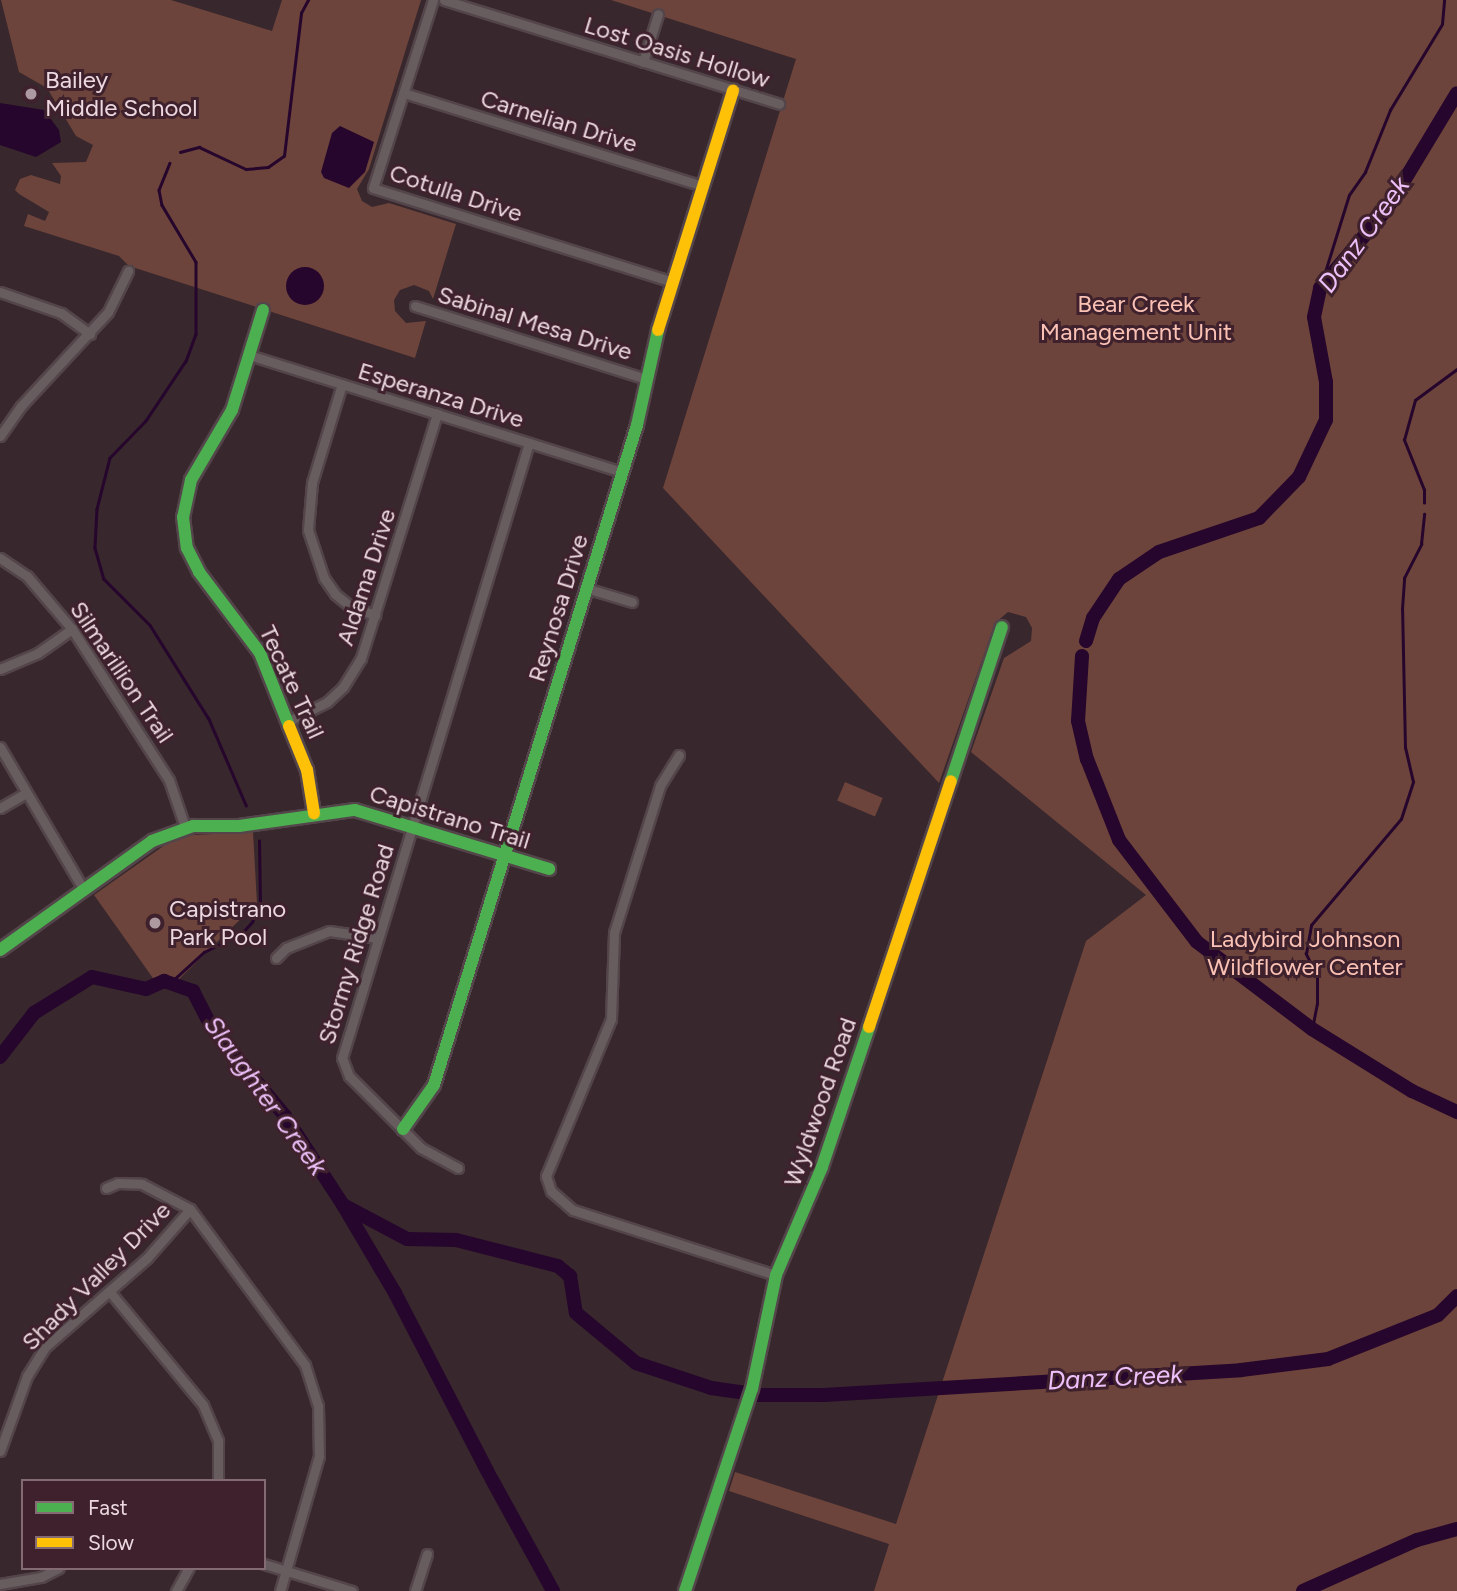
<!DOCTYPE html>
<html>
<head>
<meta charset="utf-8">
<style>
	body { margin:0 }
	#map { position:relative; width:1457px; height:1591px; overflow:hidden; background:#38272d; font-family:Figtree,sans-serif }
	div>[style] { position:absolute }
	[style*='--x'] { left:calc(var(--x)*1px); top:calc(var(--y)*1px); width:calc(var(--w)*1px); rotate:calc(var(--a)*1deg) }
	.green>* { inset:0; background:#6d443b; transform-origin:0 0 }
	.water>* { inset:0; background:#26062c }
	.round { border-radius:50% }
	.stream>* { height:2.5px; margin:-1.25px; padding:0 1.25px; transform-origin:1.25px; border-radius:1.25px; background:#26062c }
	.river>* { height:14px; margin:-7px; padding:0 7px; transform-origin:7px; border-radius:7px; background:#26062c }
	.roads { filter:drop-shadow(2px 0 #53454a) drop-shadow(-2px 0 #53454a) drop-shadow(0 2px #53454a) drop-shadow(0 -2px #53454a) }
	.street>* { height:9px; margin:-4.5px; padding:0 4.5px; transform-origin:4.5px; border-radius:4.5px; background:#685d5e }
	.fast>* { height:12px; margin:-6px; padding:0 6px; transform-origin:6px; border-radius:6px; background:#4caf50 }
	.slow>* { height:12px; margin:-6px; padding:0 6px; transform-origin:6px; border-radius:6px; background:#ffc107 }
	.dots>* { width:19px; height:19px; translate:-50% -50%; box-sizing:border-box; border:4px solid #3e212c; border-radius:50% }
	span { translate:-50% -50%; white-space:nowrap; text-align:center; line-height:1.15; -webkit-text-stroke:6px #3e212c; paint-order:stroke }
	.street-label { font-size:24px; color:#ecd8de }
	.poi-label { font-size:24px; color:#ecd8de }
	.left { translate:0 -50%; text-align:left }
	.park-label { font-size:24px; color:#fac1b4 }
	.water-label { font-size:26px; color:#edc0f9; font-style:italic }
	.legend { position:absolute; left:21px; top:1479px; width:245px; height:91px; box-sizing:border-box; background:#3e212c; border:2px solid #846a73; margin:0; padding:9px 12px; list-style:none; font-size:21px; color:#ecd8de }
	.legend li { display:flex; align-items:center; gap:14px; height:35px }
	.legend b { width:35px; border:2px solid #846a73 }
</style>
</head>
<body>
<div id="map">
	<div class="green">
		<div style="clip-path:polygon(1px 0,171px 0,272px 31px,282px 0,421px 0,369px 169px,357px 189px,362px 201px,372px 207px,389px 203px,456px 224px,433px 299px,429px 291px,414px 285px,400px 290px,394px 300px,395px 311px,406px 323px,426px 321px,415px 358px,129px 266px,119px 256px,24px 226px,28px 214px,45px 221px,49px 212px,19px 194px,15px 190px,20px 179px,31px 175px,60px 184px,61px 176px,52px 163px,86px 162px,93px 145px,76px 136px,47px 88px,19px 72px)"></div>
		<div style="clip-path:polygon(611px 0,1457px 0,1457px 1591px,874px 1591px,889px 1544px,729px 1491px,735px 1472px,896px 1524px,1086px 941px,1146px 895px,971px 752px,1004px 658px,1031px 641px,1032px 628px,1026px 617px,1008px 612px,995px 623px,939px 783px,663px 488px,796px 59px)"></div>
		<div style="left:845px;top:782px;width:41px;height:20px;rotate:23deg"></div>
		<div style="clip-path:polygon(253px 832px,257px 903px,175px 983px,155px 981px,94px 895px,169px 842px,193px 835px)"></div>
	</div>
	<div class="water">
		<div style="clip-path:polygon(0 103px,44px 110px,59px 130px,61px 142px,36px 157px,0 145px)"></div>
		<div style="clip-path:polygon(340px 126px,374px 142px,365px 172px,349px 188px,324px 178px,321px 172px,332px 133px)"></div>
		<div class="round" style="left:286px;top:267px;width:38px;height:38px"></div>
	</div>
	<div class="stream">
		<div style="--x:180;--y:152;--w:20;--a:-15"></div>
		<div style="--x:199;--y:147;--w:52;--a:25.1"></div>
		<div style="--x:246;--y:169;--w:22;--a:-5"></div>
		<div style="--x:268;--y:167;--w:19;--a:-35"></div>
		<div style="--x:284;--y:156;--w:144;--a:-83.2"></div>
		<div style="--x:301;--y:13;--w:15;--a:-62"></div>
		<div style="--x:170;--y:163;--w:29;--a:112"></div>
		<div style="--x:159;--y:190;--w:15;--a:79"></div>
		<div style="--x:162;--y:205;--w:66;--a:59.2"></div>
		<div style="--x:196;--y:262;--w:72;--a:90"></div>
		<div style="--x:196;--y:334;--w:29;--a:110"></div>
		<div style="--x:186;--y:361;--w:72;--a:123.7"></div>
		<div style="--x:146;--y:421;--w:52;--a:134.2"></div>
		<div style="--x:110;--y:458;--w:53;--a:104.3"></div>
		<div style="--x:97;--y:509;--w:39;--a:93"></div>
		<div style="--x:95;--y:548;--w:32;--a:74"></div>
		<div style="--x:104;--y:579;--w:65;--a:45"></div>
		<div style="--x:150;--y:625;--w:111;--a:57.9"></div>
		<div style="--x:209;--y:719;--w:94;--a:66.7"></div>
		<div style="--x:1320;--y:288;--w:97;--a:-72.7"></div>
		<div style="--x:1349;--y:195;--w:28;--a:-55"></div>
		<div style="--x:1365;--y:172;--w:67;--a:-68"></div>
		<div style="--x:1390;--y:110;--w:100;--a:-58.8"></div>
		<div style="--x:1442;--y:24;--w:24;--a:-85"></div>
		<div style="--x:1424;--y:503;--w:13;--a:-90"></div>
		<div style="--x:1424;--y:490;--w:54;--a:-111.8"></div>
		<div style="--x:1404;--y:440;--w:41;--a:-74.6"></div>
		<div style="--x:1415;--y:400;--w:52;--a:-36.4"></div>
		<div style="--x:170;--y:983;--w:46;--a:-42.4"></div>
		<div style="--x:204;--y:952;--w:42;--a:-26.6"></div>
		<div style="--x:242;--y:933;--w:15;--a:-48"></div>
		<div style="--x:252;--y:922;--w:20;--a:-66"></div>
		<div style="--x:260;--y:904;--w:63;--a:-90.9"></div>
		<div style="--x:1312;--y:1029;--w:25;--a:-79"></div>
		<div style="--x:1317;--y:1004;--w:28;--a:-90"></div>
		<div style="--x:1317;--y:976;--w:25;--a:-117"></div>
		<div style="--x:1306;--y:954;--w:29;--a:-80"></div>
		<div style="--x:1311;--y:925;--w:139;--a:-49.7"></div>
		<div style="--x:1401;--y:819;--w:39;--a:-72"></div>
		<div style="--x:1413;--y:782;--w:35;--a:-103"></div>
		<div style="--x:1405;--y:748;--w:139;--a:-91.2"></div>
		<div style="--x:1402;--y:609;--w:31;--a:-86"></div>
		<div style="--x:1404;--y:578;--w:38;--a:-63"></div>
		<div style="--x:1421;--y:544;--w:30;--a:-84"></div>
	</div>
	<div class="river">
		<div style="--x:1086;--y:641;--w:24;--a:-73"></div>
		<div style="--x:1093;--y:618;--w:47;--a:-56.3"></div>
		<div style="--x:1119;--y:579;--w:48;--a:-34"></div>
		<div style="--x:1159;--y:552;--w:106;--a:-18.8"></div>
		<div style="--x:1259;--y:518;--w:57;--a:-45.7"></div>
		<div style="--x:1299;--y:477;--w:63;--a:-64.7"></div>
		<div style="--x:1326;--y:420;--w:38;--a:-90"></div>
		<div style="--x:1326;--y:382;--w:66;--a:-100.5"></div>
		<div style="--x:1314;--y:317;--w:30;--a:-78"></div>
		<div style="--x:1320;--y:288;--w:104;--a:-49.7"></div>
		<div style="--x:1387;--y:209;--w:135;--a:-58.9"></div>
		<div style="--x:1082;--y:656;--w:65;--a:93.5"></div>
		<div style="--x:1078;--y:721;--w:39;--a:77"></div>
		<div style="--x:1087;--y:759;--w:87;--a:68.4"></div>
		<div style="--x:1119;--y:840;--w:128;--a:52.6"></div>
		<div style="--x:1197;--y:942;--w:144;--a:37.1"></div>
		<div style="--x:1312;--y:1029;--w:118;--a:31.8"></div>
		<div style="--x:1412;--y:1091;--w:50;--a:25"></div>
		<div style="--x:0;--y:1057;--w:56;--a:-52.3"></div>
		<div style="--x:34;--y:1013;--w:68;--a:-31.8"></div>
		<div style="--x:92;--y:977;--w:55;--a:12.5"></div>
		<div style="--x:146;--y:989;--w:20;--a:-24"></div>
		<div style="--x:164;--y:981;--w:31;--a:19"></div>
		<div style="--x:193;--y:991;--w:42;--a:62.8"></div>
		<div style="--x:212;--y:1028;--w:114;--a:50.3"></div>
		<div style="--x:285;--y:1116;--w:106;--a:56.9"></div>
		<div style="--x:343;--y:1205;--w:102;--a:59.4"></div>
		<div style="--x:395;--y:1293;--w:204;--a:62.6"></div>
		<div style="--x:343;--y:1205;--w:72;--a:28"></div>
		<div style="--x:407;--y:1239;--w:49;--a:1.2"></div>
		<div style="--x:456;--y:1240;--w:105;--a:14.3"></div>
		<div style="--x:558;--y:1266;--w:16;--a:40"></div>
		<div style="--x:570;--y:1276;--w:37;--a:81"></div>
		<div style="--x:576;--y:1313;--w:78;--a:39.8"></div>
		<div style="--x:636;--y:1363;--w:79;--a:18.4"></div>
		<div style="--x:711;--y:1388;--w:34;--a:8"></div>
		<div style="--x:757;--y:1395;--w:67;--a:0"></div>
		<div style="--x:824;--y:1395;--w:418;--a:-3.4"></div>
		<div style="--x:1241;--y:1370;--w:88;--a:-7.2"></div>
		<div style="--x:1328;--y:1359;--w:118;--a:-21.8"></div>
		<div style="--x:1438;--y:1315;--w:27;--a:-45"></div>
		<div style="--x:491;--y:1478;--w:129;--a:61.2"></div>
		<div style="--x:1303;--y:1591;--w:125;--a:-24.1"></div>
		<div style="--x:1417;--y:1540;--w:41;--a:-15.4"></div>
	</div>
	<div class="roads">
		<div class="street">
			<div style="--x:433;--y:0;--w:197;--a:107.7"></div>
			<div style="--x:373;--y:188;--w:314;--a:17.4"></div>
			<div style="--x:444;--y:0;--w:351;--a:17.2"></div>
			<div style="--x:643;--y:62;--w:50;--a:-72.6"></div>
			<div style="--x:404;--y:93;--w:313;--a:17.3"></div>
			<div style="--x:0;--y:292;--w:65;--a:19"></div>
			<div style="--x:61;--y:313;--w:36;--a:36"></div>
			<div style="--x:415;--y:306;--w:240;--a:17.5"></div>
			<div style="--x:249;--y:355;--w:391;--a:17.4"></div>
			<div style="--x:342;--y:384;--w:103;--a:106.9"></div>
			<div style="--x:312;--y:483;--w:47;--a:94.9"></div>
			<div style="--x:308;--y:530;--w:51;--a:71.6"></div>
			<div style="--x:324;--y:578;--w:19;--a:55"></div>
			<div style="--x:335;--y:594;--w:19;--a:39"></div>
			<div style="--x:350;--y:606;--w:27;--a:20"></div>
			<div style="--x:0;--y:436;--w:37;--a:-55"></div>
			<div style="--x:21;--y:406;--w:128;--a:-47.2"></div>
			<div style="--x:108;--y:312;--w:46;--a:-64"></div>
			<div style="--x:0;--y:558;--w:32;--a:34"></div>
			<div style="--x:27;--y:576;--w:70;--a:49.7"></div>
			<div style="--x:72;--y:629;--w:179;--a:57.3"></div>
			<div style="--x:169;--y:780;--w:50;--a:71.2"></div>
			<div style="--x:586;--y:588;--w:48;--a:16.9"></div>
			<div style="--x:0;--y:669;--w:41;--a:-22.8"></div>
			<div style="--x:38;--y:653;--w:42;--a:-35.2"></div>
			<div style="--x:289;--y:721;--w:42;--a:-26.6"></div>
			<div style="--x:327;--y:702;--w:22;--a:-43"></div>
			<div style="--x:343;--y:687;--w:34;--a:-58"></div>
			<div style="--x:361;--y:658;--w:256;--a:-72.7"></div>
			<div style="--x:0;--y:747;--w:166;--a:59.6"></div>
			<div style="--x:679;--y:755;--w:36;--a:122"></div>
			<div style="--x:660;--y:786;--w:154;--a:107.4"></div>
			<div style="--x:614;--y:933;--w:86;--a:92"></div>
			<div style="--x:611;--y:1019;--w:170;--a:112.5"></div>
			<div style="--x:546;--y:1176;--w:16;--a:72"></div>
			<div style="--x:551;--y:1191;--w:29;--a:41"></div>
			<div style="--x:573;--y:1210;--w:213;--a:17.8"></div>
			<div style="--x:0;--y:808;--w:30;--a:-30"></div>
			<div style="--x:276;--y:958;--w:14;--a:-45"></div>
			<div style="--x:286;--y:948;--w:46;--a:-21.6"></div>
			<div style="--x:329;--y:931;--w:49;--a:8.3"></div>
			<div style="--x:458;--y:1168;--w:42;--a:-151.6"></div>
			<div style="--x:421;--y:1148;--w:102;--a:-135"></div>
			<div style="--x:349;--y:1076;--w:19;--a:-111"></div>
			<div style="--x:342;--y:1058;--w:643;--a:-73.09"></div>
			<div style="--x:106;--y:1188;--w:13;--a:-23"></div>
			<div style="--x:118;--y:1183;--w:24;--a:2"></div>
			<div style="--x:142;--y:1184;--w:54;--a:27.5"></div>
			<div style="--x:190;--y:1209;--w:194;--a:53.6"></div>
			<div style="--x:305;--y:1365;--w:43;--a:72.4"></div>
			<div style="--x:318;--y:1406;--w:50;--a:88.9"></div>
			<div style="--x:319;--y:1456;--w:141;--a:106.1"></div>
			<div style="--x:110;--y:1292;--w:146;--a:50.5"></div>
			<div style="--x:203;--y:1405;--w:39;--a:67"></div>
			<div style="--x:218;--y:1441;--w:40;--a:90"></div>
			<div style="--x:0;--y:1451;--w:80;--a:-70.2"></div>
			<div style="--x:27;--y:1376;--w:34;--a:-58"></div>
			<div style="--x:45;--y:1347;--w:135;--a:-41.1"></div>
			<div style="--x:147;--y:1258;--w:65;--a:-48.7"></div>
			<div style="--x:264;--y:1564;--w:92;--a:17.1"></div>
			<div style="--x:0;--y:1584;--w:42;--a:-9.7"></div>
			<div style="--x:41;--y:1577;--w:20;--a:-27"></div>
			<div style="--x:176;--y:1591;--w:26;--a:-61"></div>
			<div style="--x:415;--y:1591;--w:39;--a:-72"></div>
		</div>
		<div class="fast">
			<div style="--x:263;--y:310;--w:105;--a:107.2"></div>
			<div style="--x:232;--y:410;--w:81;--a:120.4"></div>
			<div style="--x:191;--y:480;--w:38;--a:102"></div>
			<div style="--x:183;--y:517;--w:31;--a:83"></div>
			<div style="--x:187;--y:548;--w:27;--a:63"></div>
			<div style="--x:199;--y:572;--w:101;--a:53"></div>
			<div style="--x:260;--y:653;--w:79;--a:68.3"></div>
			<div style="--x:951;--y:781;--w:162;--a:-71.7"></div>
			<div style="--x:0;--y:950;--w:187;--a:-35.6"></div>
			<div style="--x:152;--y:841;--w:44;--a:-20.1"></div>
			<div style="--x:193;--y:826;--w:46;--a:0"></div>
			<div style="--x:239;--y:826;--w:117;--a:-7.9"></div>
			<div style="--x:355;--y:810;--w:203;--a:16.9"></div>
			<div style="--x:403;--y:1129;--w:54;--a:-54.8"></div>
			<div style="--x:434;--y:1085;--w:691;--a:-72.9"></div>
			<div style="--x:637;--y:425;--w:97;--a:-77.5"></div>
			<div style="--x:685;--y:1591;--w:213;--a:-71.7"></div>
			<div style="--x:752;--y:1389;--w:116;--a:-78.1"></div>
			<div style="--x:776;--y:1275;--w:117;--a:-66.9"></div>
			<div style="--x:822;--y:1167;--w:148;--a:-71.4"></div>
		</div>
		<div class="slow">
			<div style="--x:658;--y:330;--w:251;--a:-72.6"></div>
			<div style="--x:289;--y:726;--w:48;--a:67.8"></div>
			<div style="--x:307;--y:770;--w:44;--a:80.8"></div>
			<div style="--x:869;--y:1027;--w:259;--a:-71.6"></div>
		</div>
	</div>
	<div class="dots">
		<div style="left:31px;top:94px;background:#ad9aa0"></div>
		<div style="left:155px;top:923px;background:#ad9aa0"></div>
	</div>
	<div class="street-label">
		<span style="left:677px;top:52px;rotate:17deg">Lost Oasis Hollow</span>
		<span style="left:559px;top:121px;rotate:17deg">Carnelian Drive</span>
		<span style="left:456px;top:193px;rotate:18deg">Cotulla Drive</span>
		<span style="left:535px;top:323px;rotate:17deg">Sabinal Mesa Drive</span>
		<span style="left:441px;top:395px;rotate:17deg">Esperanza Drive</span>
		<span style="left:366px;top:577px;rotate:-72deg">Aldama Drive</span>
		<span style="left:558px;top:608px;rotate:-73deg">Reynosa Drive</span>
		<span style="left:122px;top:672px;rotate:56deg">Silmarillion Trail</span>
		<span style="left:292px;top:682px;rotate:65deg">Tecate Trail</span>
		<span style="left:450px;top:817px;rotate:17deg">Capistrano Trail</span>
		<span style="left:356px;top:944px;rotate:-73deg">Stormy Ridge Road</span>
		<span style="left:820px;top:1102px;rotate:-71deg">Wyldwood Road</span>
		<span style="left:96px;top:1276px;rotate:-45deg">Shady Valley Drive</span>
	</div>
	<div class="poi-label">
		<span class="left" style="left:45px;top:94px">Bailey<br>Middle School</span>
		<span class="left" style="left:169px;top:923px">Capistrano<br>Park Pool</span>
	</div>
	<div class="park-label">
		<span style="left:1136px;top:318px">Bear Creek<br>Management Unit</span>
		<span style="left:1305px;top:953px">Ladybird Johnson<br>Wildflower Center</span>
	</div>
	<div class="water-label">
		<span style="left:1364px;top:235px;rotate:-54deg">Danz Creek</span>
		<span style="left:265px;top:1096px;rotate:54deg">Slaughter Creek</span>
		<span style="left:1115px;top:1378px;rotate:-3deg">Danz Creek</span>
	</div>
	<ul class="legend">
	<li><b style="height:9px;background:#4caf50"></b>Fast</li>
	<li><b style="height:9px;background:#ffc107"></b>Slow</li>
	</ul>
</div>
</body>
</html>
